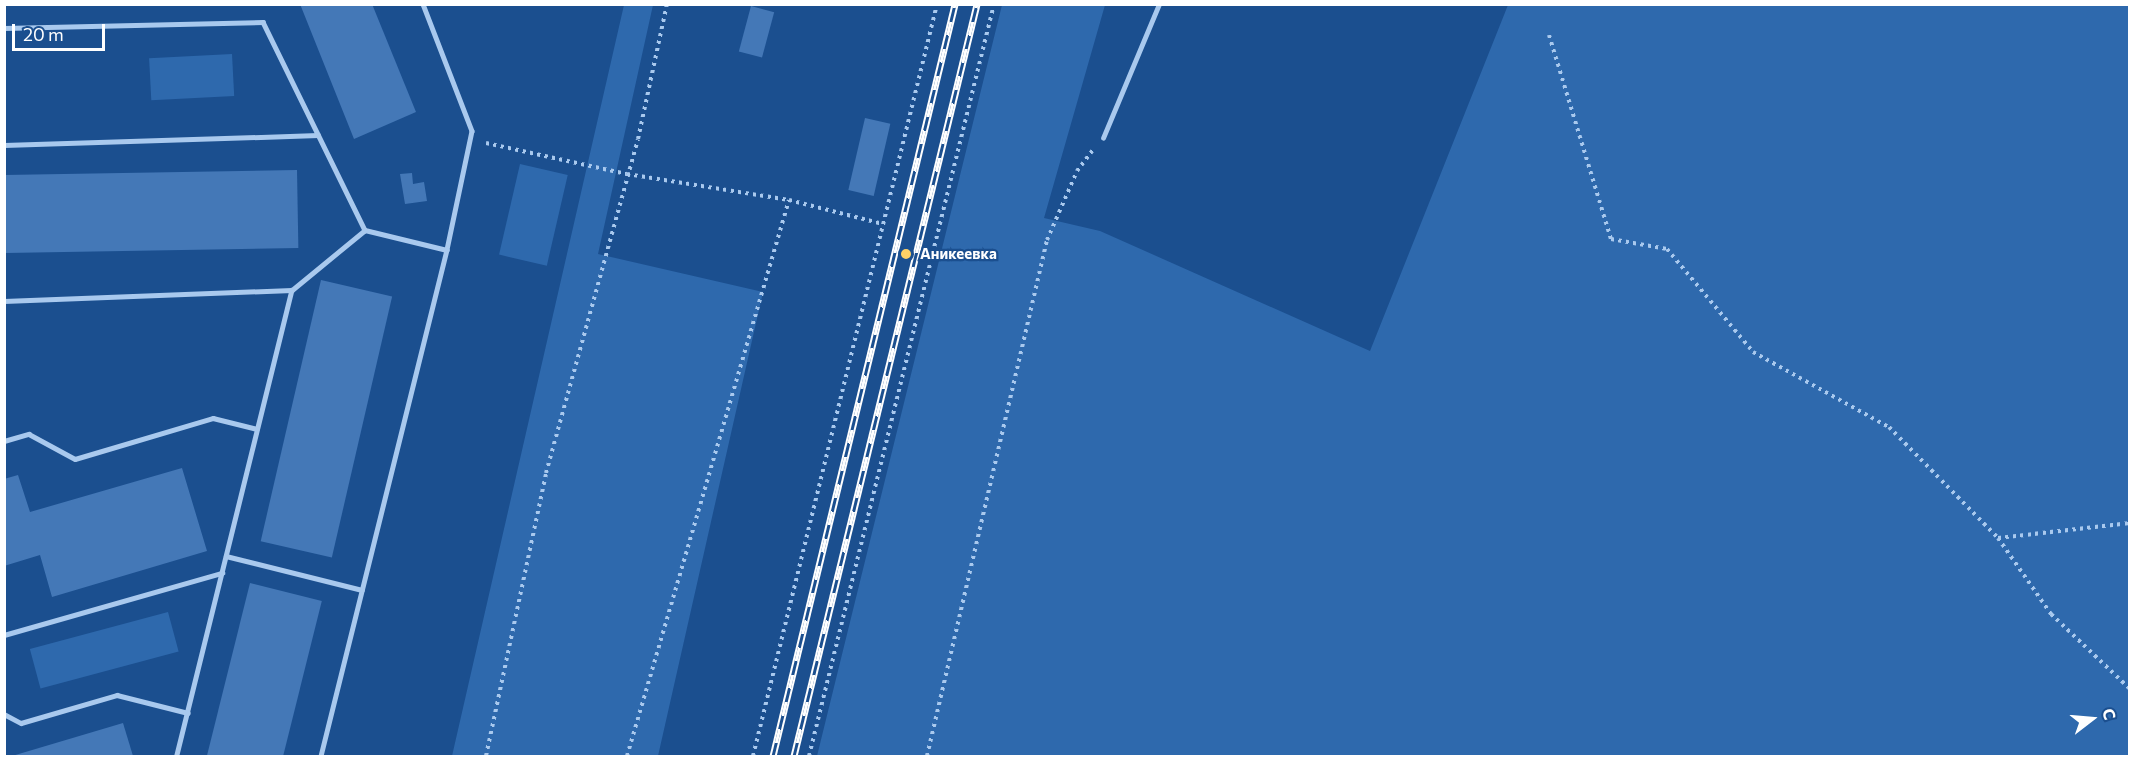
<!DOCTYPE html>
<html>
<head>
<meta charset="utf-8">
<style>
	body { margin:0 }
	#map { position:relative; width:2134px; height:761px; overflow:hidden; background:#1b4f8f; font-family:Commissioner,sans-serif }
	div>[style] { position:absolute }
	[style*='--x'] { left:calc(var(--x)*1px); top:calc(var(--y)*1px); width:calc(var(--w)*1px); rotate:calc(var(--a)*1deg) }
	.green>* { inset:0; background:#2e69ad; transform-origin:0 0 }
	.building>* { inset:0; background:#4478b7; transform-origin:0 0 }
	.path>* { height:4px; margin-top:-2px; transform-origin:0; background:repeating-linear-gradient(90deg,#a9c9ee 0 3px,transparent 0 7.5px) }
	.service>* { height:4.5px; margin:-2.25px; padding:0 2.25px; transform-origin:2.25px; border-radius:2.25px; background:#a9c9ee }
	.rail>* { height:7px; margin-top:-3.5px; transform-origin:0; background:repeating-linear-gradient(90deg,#1b4f8f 0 14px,#fff 0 28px); box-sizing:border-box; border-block:2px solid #fff }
	.dots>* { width:16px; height:16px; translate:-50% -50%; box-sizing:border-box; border:3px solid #1b4f8f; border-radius:50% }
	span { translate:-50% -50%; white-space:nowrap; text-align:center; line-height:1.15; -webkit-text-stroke:4.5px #1b4f8f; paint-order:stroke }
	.poi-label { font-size:15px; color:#fff; font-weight:700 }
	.left { translate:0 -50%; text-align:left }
	.frame { position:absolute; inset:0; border:6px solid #fff; pointer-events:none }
	.north { position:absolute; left:2062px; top:689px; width:60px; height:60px; -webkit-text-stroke:4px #1b4f8f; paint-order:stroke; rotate:74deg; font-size:16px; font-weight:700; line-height:24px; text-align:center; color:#fff }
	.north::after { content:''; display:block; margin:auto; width:21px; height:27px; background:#fff; clip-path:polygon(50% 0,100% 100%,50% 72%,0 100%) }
	.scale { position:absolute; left:12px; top:24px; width:93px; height:27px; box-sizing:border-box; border:3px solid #fff; border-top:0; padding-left:8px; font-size:18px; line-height:21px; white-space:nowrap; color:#fff; -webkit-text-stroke:4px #1b4f8f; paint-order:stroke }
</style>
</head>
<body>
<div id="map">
	<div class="green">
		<div style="clip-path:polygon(624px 5px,653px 5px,598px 254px,763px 292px,658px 756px,452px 756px)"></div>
		<div style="clip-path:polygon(1002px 5px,1105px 5px,1044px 218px,1100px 231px,1370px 351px,1508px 5px,2129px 5px,2129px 756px,817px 756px)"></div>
		<div style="left:232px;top:54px;width:42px;height:83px;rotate:87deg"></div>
		<div style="left:520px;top:164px;width:49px;height:93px;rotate:13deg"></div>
		<div style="left:168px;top:612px;width:41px;height:143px;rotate:75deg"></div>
	</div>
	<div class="building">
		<div style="clip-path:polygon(300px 4px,372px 4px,416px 112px,354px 139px)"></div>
		<div style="left:751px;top:6px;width:24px;height:47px;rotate:15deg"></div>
		<div style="left:865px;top:118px;width:26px;height:74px;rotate:13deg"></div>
		<div style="left:297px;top:170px;width:78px;height:293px;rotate:89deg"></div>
		<div style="clip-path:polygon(412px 173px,413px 184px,424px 182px,427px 201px,405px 204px,400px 174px)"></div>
		<div style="left:321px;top:280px;width:73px;height:268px;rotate:13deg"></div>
		<div style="clip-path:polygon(182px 468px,207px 551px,52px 597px,40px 555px,4px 566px,4px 479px,18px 475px,30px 512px)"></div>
		<div style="left:250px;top:583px;width:74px;height:179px;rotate:14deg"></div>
		<div style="clip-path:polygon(123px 723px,133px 756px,12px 756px)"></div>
	</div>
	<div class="path">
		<div style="--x:1549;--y:35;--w:213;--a:73.1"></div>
		<div style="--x:1611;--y:239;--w:57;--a:10.1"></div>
		<div style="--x:1667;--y:249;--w:134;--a:50.1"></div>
		<div style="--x:1753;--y:352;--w:155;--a:28.9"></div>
		<div style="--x:1889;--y:427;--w:156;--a:45.5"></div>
		<div style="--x:1998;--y:538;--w:93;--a:55.1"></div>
		<div style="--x:2051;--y:614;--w:109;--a:43.5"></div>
		<div style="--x:486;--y:143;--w:144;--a:12.4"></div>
		<div style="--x:627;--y:174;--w:164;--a:9.1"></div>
		<div style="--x:1998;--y:538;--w:133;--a:-6.5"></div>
		<div style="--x:486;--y:756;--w:289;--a:-78"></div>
		<div style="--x:546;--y:473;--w:346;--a:-74.6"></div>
		<div style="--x:638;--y:139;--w:138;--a:-77.9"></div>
		<div style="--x:627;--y:756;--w:579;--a:-73.76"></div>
		<div style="--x:789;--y:200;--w:97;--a:14.3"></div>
		<div style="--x:753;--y:756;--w:774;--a:-76.25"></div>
		<div style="--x:809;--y:756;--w:774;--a:-76.18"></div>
		<div style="--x:927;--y:756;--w:530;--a:-76.91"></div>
		<div style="--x:1047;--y:240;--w:75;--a:-66.5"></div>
		<div style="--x:1077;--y:171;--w:26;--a:-53"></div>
	</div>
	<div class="service">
		<div style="--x:423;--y:4;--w:136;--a:68.9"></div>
		<div style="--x:472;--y:131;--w:122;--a:101.9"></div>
		<div style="--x:4;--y:28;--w:259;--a:-1.3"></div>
		<div style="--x:263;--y:22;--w:232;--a:63.9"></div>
		<div style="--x:1103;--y:138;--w:145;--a:-67.3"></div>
		<div style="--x:4;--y:145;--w:314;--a:-1.8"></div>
		<div style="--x:292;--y:290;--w:94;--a:-39.4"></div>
		<div style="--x:365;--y:230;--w:84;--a:13.7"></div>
		<div style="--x:447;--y:250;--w:521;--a:103.98"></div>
		<div style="--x:4;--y:301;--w:288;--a:-2.2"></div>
		<div style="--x:292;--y:290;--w:480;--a:103.9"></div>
		<div style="--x:4;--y:441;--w:26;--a:-16"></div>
		<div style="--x:29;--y:434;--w:52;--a:28.5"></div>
		<div style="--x:75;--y:459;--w:144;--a:-16.5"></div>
		<div style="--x:213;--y:418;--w:45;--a:14"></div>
		<div style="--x:226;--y:556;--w:140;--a:14"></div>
		<div style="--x:4;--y:635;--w:227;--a:-15.9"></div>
		<div style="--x:4;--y:714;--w:19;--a:28"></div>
		<div style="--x:21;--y:723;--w:100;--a:-16.3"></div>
		<div style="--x:117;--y:695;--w:73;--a:14.2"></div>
	</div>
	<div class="rail">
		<div style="--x:773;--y:756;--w:774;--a:-76.39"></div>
		<div style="--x:794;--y:756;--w:774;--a:-76.32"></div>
	</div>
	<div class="dots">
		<div style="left:906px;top:254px;background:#ffd166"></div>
	</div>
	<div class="poi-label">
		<span class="left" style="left:920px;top:254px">Аникеевка</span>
	</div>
	<div class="frame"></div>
	<div class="north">С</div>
	<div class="scale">20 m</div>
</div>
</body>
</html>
